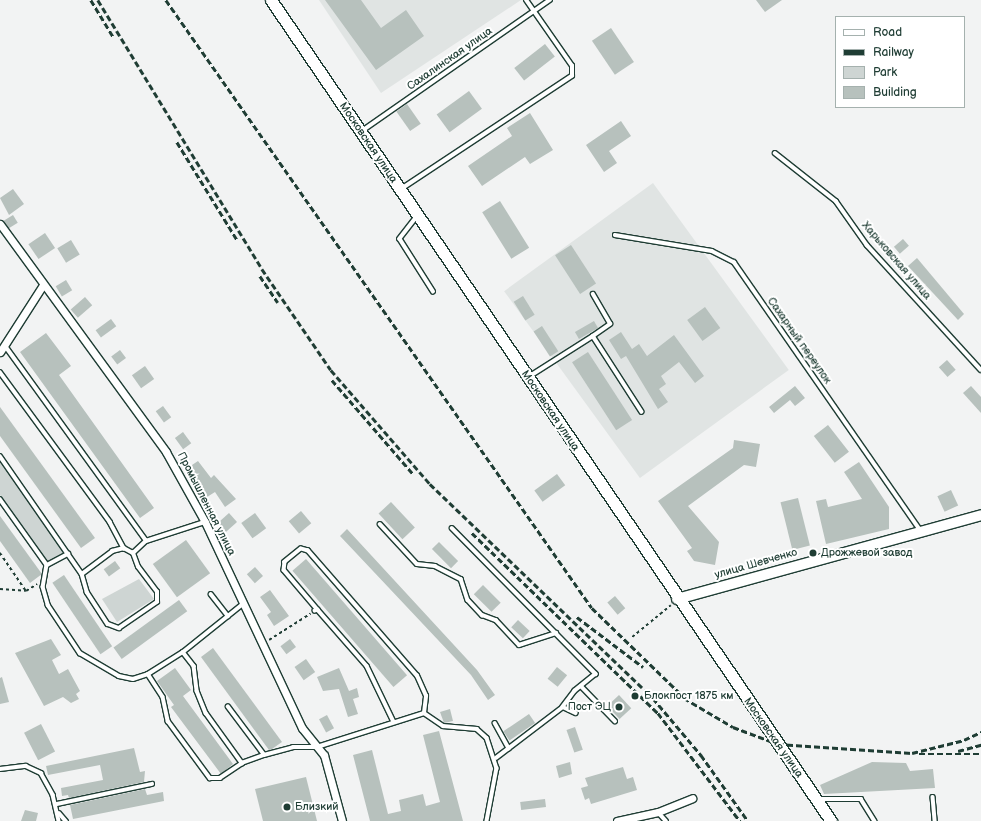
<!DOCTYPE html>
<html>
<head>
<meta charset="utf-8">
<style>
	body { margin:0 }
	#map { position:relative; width:981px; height:821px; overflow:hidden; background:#f2f3f3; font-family:"Balsamiq Sans",sans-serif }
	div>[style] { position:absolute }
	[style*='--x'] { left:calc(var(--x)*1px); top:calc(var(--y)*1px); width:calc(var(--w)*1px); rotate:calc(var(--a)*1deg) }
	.built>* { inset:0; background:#e0e4e3; transform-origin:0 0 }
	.green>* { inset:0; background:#ced5d3 }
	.building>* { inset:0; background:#b7c1bd; transform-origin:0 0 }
	.path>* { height:1.5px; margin-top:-0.75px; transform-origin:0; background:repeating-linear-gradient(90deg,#1f3d34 0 3px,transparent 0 6px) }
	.roads { filter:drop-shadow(1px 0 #1f3d34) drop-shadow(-1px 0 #1f3d34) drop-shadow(0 1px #1f3d34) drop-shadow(0 -1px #1f3d34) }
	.lane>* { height:3.5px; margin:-1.75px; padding:0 1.75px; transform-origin:1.75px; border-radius:1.75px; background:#fff }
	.street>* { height:7px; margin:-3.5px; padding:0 3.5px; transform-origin:3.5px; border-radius:3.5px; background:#fff }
	.secondary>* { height:10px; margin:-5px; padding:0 5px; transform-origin:5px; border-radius:5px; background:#fff }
	.primary>* { height:11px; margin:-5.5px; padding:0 5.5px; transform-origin:5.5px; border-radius:5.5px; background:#fff }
	.rail>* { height:2.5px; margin-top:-1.25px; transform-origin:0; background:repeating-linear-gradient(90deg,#1f3d34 0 6px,transparent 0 9px) }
	.dots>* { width:11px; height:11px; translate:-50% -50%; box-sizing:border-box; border:2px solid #fff; border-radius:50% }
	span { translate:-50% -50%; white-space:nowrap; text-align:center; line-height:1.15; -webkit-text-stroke:4px #fff; paint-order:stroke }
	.street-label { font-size:11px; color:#1f3d34 }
	.poi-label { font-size:11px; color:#1f3d34 }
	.left { translate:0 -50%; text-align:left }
	.right { translate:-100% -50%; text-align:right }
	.legend { position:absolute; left:835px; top:16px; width:130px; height:92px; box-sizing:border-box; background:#fff; border:1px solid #a5b1ae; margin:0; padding:5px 7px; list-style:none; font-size:12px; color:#1f3d34 }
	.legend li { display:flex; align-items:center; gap:8px; height:20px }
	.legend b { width:20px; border:1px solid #a5b1ae }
</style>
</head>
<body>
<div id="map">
	<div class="built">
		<div style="clip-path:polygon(319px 0,521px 0,381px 93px)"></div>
		<div style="left:653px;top:183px;width:231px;height:184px;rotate:54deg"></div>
	</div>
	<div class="green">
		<div style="clip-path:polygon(0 459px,65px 553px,47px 562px,0 495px)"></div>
		<div style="clip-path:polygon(139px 579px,154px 599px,117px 622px,102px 599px)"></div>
	</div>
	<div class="building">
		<div style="clip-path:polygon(325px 0,361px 0,381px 28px,406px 10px,424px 36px,376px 70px)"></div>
		<div style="clip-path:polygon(756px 0,782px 0,765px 12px)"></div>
		<div style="left:611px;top:28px;width:41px;height:23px;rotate:56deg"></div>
		<div style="left:545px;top:44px;width:16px;height:39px;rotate:52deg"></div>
		<div style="left:469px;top:91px;width:22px;height:40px;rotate:54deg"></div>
		<div style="left:407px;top:104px;width:24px;height:13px;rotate:55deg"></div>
		<div style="clip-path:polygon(530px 113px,553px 150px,530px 164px,525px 157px,482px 186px,468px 166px,512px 136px,507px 128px)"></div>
		<div style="clip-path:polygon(621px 121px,631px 136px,609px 151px,617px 163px,604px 172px,586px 145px)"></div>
		<div style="clip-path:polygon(13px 189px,24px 204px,9px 215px,0 198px)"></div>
		<div style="left:500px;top:201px;width:55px;height:21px;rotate:58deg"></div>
		<div style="left:13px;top:215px;width:9px;height:11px;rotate:58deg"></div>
		<div style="left:45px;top:233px;width:18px;height:20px;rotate:56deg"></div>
		<div style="left:903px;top:239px;width:9px;height:12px;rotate:49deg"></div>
		<div style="left:71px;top:240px;width:17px;height:16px;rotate:59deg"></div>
		<div style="left:571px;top:245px;width:46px;height:19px;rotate:57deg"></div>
		<div style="clip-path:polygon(917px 258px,964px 314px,958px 320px,908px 266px)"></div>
		<div style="left:66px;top:280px;width:12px;height:12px;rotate:59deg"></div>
		<div style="left:523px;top:296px;width:22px;height:11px;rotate:58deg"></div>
		<div style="left:85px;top:297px;width:11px;height:19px;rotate:49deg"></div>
		<div style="left:705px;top:307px;width:26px;height:22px;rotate:54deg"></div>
		<div style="left:111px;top:319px;width:9px;height:19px;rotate:54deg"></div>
		<div style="left:594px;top:321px;width:8px;height:22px;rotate:60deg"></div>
		<div style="left:542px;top:326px;width:30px;height:10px;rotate:57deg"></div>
		<div style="clip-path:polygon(621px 332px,632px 349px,639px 344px,647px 356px,674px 335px,704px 376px,695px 383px,679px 362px,661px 376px,666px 384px,659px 389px,668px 402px,658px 409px,626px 356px,621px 359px,609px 340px)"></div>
		<div style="clip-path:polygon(46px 333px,71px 366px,59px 375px,154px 508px,140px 518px,20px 352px)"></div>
		<div style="left:120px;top:350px;width:10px;height:11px;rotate:53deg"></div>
		<div style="left:588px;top:352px;width:81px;height:19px;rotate:57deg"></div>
		<div style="left:947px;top:360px;width:13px;height:11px;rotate:48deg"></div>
		<div style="left:145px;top:366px;width:16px;height:16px;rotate:55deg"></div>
		<div style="clip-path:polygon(795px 386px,805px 398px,795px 406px,790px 400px,774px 413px,769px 407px)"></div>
		<div style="clip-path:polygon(971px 386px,981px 397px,981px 413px,963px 393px)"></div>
		<div style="left:163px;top:406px;width:14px;height:9px;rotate:54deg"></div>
		<div style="clip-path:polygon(0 407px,95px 538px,81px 548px,0 436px)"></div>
		<div style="left:828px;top:425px;width:34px;height:18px;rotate:52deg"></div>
		<div style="left:183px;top:432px;width:14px;height:10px;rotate:54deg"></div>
		<div style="clip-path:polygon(734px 440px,760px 444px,756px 467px,744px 465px,688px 506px,719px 542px,715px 565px,694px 561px,687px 551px,692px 548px,658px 501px,733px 448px)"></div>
		<div style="clip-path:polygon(198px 461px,211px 478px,214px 475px,236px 499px,225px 507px,215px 492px,207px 497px,189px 467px)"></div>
		<div style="clip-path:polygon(859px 462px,889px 507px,889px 529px,826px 544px,816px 501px,826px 499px,828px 507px,862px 499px,844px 472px)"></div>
		<div style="left:557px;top:474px;width:14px;height:28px;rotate:54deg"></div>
		<div style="left:951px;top:490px;width:17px;height:15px;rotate:65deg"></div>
		<div style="left:798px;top:498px;width:49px;height:18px;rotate:76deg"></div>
		<div style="left:391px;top:502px;width:35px;height:17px;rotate:47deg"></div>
		<div style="left:301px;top:511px;width:16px;height:16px;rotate:50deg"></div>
		<div style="left:229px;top:513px;width:12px;height:15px;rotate:48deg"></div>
		<div style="left:255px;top:513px;width:19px;height:17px;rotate:54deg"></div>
		<div style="clip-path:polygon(0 516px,42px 574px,30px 583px,0 541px)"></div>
		<div style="clip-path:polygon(347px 529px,477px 670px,495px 695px,488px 700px,471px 675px,340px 536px)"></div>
		<div style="left:186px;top:540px;width:41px;height:41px;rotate:54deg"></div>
		<div style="left:439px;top:542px;width:27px;height:10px;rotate:45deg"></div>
		<div style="left:306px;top:559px;width:154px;height:18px;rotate:49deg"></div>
		<div style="left:115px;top:561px;width:9px;height:14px;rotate:54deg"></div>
		<div style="left:255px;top:567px;width:12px;height:11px;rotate:48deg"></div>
		<div style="left:64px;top:575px;width:86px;height:14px;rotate:56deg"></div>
		<div style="left:483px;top:585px;width:25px;height:13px;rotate:45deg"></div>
		<div style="clip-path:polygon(270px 590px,289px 616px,274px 626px,267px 615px,271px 612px,260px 597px)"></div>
		<div style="left:615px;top:596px;width:16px;height:10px;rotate:50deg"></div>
		<div style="left:179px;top:600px;width:14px;height:81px;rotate:54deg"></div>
		<div style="left:518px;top:620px;width:16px;height:10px;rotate:43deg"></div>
		<div style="clip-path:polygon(51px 639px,61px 655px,52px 660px,59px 674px,68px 669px,80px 691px,76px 694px,79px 699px,71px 703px,63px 697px,44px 706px,15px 653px)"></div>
		<div style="left:290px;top:639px;width:10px;height:12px;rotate:53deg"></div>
		<div style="clip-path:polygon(213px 648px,282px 742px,272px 749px,269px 750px,201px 657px)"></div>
		<div style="left:306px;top:659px;width:16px;height:14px;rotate:55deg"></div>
		<div style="left:557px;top:667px;width:13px;height:15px;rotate:39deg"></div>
		<div style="clip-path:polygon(175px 668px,191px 690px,183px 696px,233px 764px,221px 774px,171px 707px,174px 705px,157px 681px)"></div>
		<div style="clip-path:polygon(339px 668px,349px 691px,357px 688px,359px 697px,353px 699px,358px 714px,348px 717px,339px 689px,323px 691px,317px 677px)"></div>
		<div style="clip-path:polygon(2px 677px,9px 702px,0 704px,0 678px)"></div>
		<div style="left:619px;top:695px;width:18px;height:16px;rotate:47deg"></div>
		<div style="clip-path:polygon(450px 709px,453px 721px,444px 723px,440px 712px)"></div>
		<div style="left:529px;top:714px;width:11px;height:31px;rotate:56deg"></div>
		<div style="left:327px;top:715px;width:15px;height:9px;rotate:62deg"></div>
		<div style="left:41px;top:724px;width:31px;height:19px;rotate:63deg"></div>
		<div style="left:575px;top:727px;width:24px;height:9px;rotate:71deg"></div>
		<div style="clip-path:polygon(439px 731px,463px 821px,370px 821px,353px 755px,372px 750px,388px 814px,401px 811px,399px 800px,423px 794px,426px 806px,440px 802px,423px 735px)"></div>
		<div style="clip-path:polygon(134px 748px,140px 772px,145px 771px,144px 782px,69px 798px,68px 795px,62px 796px,61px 788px,103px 780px,100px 765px,48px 775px,46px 766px)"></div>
		<div style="clip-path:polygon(570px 762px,572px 774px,559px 778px,556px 766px)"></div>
		<div style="clip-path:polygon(872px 762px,906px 763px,910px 771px,933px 769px,935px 788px,824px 794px,820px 785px)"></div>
		<div style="clip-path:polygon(623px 767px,627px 779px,633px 777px,637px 790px,591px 804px,589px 798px,585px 800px,581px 788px,588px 786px,585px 778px)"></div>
		<div style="clip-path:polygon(306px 777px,317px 821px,263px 821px,255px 789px)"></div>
		<div style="clip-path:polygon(145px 789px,147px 795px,163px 792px,164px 801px,73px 819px,70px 805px)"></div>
		<div style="left:545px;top:799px;width:8px;height:25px;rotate:83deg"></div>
		<div style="clip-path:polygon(25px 810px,38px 813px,36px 821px,21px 821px)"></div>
	</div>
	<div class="path">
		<div style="--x:0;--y:553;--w:46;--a:55.6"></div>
		<div style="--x:0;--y:589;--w:26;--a:4"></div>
		<div style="--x:26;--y:591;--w:13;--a:-32"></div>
		<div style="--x:632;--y:637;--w:50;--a:-39.4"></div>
		<div style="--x:269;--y:640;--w:49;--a:-32.4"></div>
	</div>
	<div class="roads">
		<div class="lane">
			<div style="--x:362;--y:131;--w:229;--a:-34.9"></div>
			<div style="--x:775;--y:153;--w:78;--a:38.2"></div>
			<div style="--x:836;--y:201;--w:54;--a:54.8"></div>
			<div style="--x:867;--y:245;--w:169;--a:47.6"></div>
			<div style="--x:401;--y:189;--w:205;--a:-33.5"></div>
			<div style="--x:572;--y:76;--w:10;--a:-90"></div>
			<div style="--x:572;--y:66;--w:80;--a:-124.9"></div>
			<div style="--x:417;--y:217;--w:28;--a:128"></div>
			<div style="--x:400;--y:239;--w:62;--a:57.6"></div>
			<div style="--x:615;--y:235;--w:98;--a:9.4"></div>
			<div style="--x:712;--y:251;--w:25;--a:27"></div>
			<div style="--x:734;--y:262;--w:326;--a:55.2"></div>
			<div style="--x:593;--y:336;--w:21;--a:-35"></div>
			<div style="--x:610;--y:324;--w:34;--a:-120"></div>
			<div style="--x:0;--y:372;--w:186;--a:53.7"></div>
			<div style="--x:110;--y:522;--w:30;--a:62"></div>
			<div style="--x:530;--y:376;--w:75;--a:-32.4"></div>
			<div style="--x:593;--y:336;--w:90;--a:57.2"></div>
			<div style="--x:0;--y:456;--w:144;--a:55.2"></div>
			<div style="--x:82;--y:574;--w:19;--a:74"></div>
			<div style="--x:87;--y:592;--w:38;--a:57"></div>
			<div style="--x:108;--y:624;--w:12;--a:20"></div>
			<div style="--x:119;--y:628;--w:46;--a:-34.4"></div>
			<div style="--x:157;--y:602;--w:10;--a:-90"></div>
			<div style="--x:157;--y:592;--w:31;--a:-127"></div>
			<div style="--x:138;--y:567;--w:15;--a:-110"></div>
			<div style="--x:133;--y:553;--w:18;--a:-43"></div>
			<div style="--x:146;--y:541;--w:241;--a:-125.9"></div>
			<div style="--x:0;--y:499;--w:81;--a:54.5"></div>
			<div style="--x:47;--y:565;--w:24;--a:-28"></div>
			<div style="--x:380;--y:524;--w:54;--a:47.2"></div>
			<div style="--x:417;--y:564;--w:18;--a:6"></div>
			<div style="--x:435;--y:566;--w:29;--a:27"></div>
			<div style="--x:461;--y:579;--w:22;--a:72"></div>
			<div style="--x:468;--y:600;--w:21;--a:47"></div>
			<div style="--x:482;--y:615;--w:15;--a:20"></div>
			<div style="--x:496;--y:620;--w:34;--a:47"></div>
			<div style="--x:519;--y:645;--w:39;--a:-18"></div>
			<div style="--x:452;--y:528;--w:205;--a:45.4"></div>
			<div style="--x:596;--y:674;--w:27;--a:141"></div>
			<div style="--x:575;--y:691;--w:20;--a:127"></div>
			<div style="--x:146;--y:541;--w:62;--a:-17.9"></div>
			<div style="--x:47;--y:565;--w:22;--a:100"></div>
			<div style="--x:43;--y:587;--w:19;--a:74"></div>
			<div style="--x:48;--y:605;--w:58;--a:56.3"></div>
			<div style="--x:80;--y:653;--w:45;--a:30.5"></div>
			<div style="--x:119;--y:676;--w:14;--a:12"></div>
			<div style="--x:133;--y:679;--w:16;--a:-18"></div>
			<div style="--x:148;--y:674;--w:41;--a:-32.2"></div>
			<div style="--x:183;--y:652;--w:18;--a:52"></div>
			<div style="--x:194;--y:666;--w:25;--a:83"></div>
			<div style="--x:197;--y:691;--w:24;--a:68"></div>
			<div style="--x:206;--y:713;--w:62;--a:54.2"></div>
			<div style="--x:242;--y:763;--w:23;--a:-20"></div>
			<div style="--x:264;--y:755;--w:60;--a:-126.9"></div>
			<div style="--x:82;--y:574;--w:38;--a:-37"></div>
			<div style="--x:112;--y:551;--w:12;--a:-14"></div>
			<div style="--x:124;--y:548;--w:10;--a:29"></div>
			<div style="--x:211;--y:594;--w:28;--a:52"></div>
			<div style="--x:318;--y:610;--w:74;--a:48.8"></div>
			<div style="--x:367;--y:666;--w:62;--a:64.3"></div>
			<div style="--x:183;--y:652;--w:77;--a:-38.7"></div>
			<div style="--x:148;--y:674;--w:27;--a:57"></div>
			<div style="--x:163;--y:697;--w:25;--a:78"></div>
			<div style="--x:168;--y:721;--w:71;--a:53.6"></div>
			<div style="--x:210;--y:778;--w:10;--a:0"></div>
			<div style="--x:220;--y:778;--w:27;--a:-34"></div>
			<div style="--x:581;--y:686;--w:49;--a:45.8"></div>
			<div style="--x:424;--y:713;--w:23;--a:34"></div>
			<div style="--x:443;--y:726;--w:34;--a:5"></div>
			<div style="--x:477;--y:729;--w:13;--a:42"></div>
			<div style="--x:487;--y:738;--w:32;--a:72"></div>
			<div style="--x:497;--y:768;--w:54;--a:100.7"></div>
			<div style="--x:495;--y:723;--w:29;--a:61"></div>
			<div style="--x:264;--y:755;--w:30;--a:-15"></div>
			<div style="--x:293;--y:747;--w:24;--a:0"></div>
			<div style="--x:317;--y:747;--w:112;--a:-17.6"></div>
			<div style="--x:424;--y:713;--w:17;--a:-83"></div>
			<div style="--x:426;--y:696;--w:22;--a:-114"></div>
			<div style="--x:417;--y:676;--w:166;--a:-131.1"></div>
			<div style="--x:308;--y:551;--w:7;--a:-164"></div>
			<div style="--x:301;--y:549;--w:21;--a:141"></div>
			<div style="--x:285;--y:562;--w:8;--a:97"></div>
			<div style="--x:284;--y:570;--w:52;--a:49.6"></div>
			<div style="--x:318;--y:610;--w:3;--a:162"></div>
			<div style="--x:496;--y:758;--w:84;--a:-37.3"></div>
			<div style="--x:563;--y:707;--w:14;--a:25"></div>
			<div style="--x:0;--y:769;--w:26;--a:-7"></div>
			<div style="--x:26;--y:766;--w:17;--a:25"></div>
			<div style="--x:41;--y:773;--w:25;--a:61"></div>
			<div style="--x:53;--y:795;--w:27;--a:77"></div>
			<div style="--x:933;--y:797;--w:24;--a:85"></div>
			<div style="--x:819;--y:799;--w:42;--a:0"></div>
			<div style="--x:861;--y:799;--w:26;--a:58"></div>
			<div style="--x:57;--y:804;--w:97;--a:-11.9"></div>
			<div style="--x:658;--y:812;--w:12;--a:48"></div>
			<div style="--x:59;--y:813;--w:11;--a:49"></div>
		</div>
		<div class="street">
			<div style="--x:0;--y:224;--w:282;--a:53.9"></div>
			<div style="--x:166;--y:452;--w:80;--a:60.9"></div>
			<div style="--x:205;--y:522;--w:228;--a:64.8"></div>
			<div style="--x:302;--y:728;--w:35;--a:51"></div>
			<div style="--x:324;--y:755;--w:68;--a:74.7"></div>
			<div style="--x:0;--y:352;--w:80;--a:-57.3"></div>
			<div style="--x:617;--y:821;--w:42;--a:-12.4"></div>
			<div style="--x:658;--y:812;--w:37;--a:-22"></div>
		</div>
		<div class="secondary">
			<div style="--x:677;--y:599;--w:315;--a:-15.4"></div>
		</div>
		<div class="primary">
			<div style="--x:271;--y:0;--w:994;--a:55.7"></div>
		</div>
	</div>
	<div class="rail">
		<div style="--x:91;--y:0;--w:44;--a:58.8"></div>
		<div style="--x:98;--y:0;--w:315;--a:58.6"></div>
		<div style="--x:262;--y:269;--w:122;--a:55.7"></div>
		<div style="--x:331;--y:370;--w:151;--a:49"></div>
		<div style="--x:430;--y:484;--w:309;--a:43.8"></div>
		<div style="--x:653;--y:698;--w:75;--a:49.9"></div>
		<div style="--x:701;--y:755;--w:81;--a:54.5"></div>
		<div style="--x:166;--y:0;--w:742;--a:54.98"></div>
		<div style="--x:592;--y:608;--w:134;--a:44.1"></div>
		<div style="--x:177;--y:142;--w:116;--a:58.4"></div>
		<div style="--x:260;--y:276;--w:32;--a:56"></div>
		<div style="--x:332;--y:380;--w:125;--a:49.2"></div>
		<div style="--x:472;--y:533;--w:259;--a:44.1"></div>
		<div style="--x:658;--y:713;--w:136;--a:52.8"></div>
		<div style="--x:577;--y:617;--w:83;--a:37.1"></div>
		<div style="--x:684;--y:698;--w:57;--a:30.6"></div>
		<div style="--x:733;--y:727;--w:48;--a:20.7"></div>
		<div style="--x:778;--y:744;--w:134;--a:3.8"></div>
		<div style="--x:912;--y:753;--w:54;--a:-14"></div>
		<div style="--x:964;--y:740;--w:19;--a:-25"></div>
		<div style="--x:958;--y:751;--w:24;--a:-15"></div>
		<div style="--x:919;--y:754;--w:62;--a:0"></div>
	</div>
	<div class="dots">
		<div style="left:813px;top:553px;background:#1f3d34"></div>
		<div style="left:635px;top:696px;background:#1f3d34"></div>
		<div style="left:619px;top:707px;background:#1f3d34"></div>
		<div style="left:287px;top:807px;background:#1f3d34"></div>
	</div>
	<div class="street-label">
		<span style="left:450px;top:59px;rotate:-35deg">Сахалинская улица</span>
		<span style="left:368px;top:143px;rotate:56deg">Московская улица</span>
		<span style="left:896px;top:261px;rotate:49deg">Харьковская улица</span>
		<span style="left:799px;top:341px;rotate:55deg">Сахарный переулок</span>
		<span style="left:550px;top:411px;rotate:56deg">Московская улица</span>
		<span style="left:206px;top:504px;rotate:63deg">Промышленная улица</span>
		<span style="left:756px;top:564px;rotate:-16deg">улица Шевченко</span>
		<span style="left:773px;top:738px;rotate:55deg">Московская улица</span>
	</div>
	<div class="poi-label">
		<span class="left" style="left:821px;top:553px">Дрожжевой завод</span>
		<span class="left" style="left:644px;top:696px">Блокпост 1875 км</span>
		<span class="right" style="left:611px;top:707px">Пост ЭЦ</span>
		<span class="left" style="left:295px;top:807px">Близкий</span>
	</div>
	<ul class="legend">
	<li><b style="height:5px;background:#fff"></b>Road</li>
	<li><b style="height:5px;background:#1f3d34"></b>Railway</li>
	<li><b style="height:11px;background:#ced5d3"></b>Park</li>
	<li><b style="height:11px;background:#b7c1bd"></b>Building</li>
	</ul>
</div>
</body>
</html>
